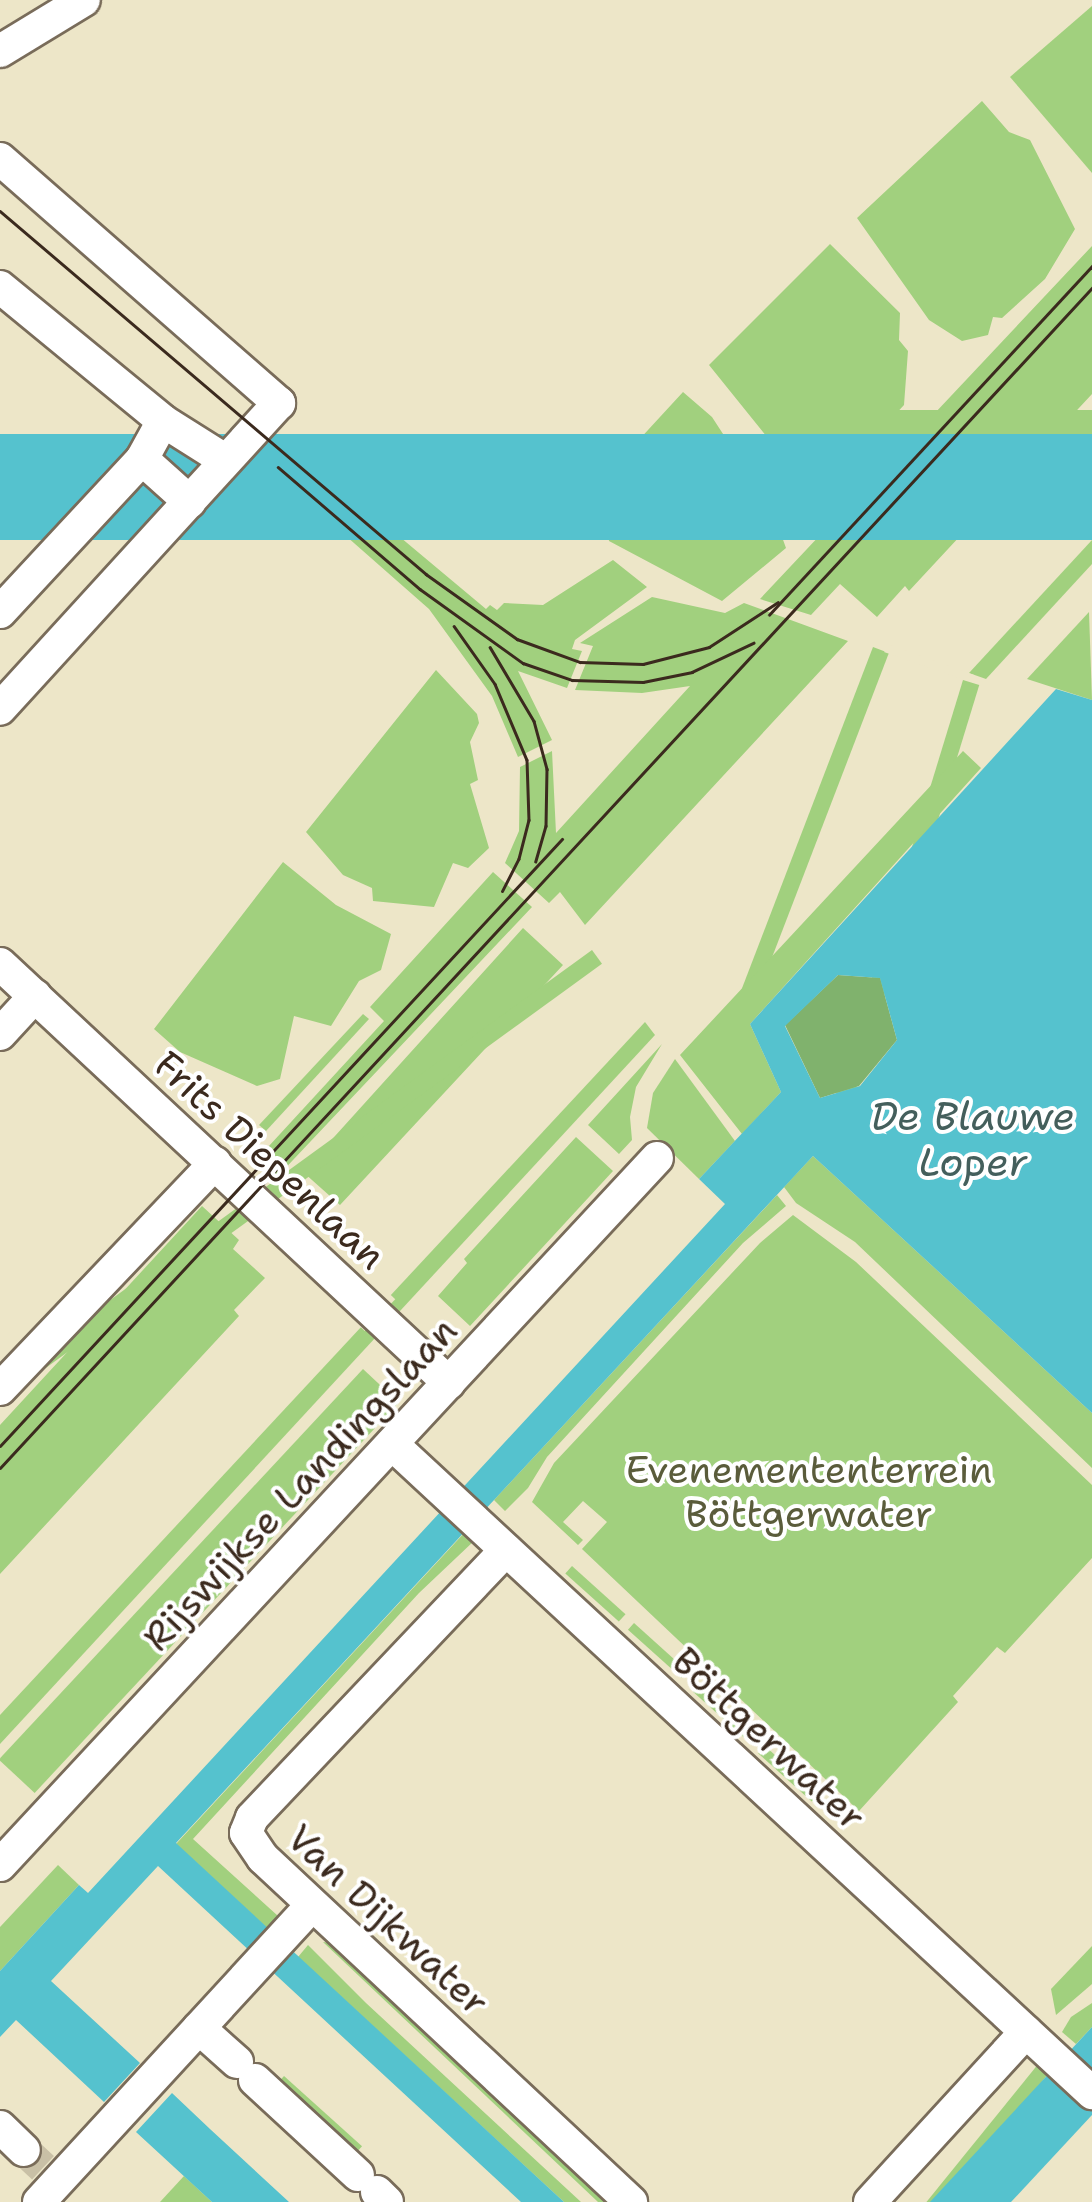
<!DOCTYPE html>
<html>
<head>
<meta charset="utf-8">
<style>
	body { margin:0 }
	#map { position:relative; width:1092px; height:2202px; overflow:hidden; background:#ede6c8; font-family:"Shantell Sans",sans-serif }
	div>[style] { position:absolute }
	[style*='--x'] { left:calc(var(--x)*1px); top:calc(var(--y)*1px); width:calc(var(--w)*1px); rotate:calc(var(--a)*1deg) }
	.green>* { inset:0; background:#a1d07e; transform-origin:0 0 }
	.forest>* { inset:0; background:#80b26d }
	.water>* { inset:0; background:#55c2ce; transform-origin:0 0 }
	.pier>* { inset:0; background:#ede6c8; transform-origin:0 0 }
	.street-tunnel>* { height:32px; margin-top:-16px; transform-origin:0; background:repeating-linear-gradient(90deg,#c9c0a6 0 32px,transparent 0 48px) }
	.roads { filter:drop-shadow(2px 0 #796c5a) drop-shadow(-2px 0 #796c5a) drop-shadow(0 2px #796c5a) drop-shadow(0 -2px #796c5a) }
	.street>* { height:32px; margin:-16px; padding:0 16px; transform-origin:16px; border-radius:16px; background:#fff }
	.tram>* { height:2.5px; margin:-1.25px; padding:0 1.25px; transform-origin:1.25px; border-radius:1.25px; background:#3b2a1e }
	span { translate:-50% -50%; white-space:nowrap; text-align:center; line-height:1.15; -webkit-text-stroke:8px #fff; paint-order:stroke }
	.street-label { font-size:38px; color:#3b2a1e }
	.park-label { font-size:38px; color:#5a5c3b }
	.water-label { font-size:40px; color:#445f5c; font-style:italic }
</style>
</head>
<body>
<div id="map">
	<div class="green">
		<div style="clip-path:polygon(1092px 6px,1092px 173px,1010px 77px)"></div>
		<div style="clip-path:polygon(982px 101px,1009px 132px,1030px 140px,1075px 229px,1045px 279px,1002px 318px,993px 317px,988px 335px,962px 341px,929px 320px,857px 218px)"></div>
		<div style="clip-path:polygon(830px 244px,900px 313px,899px 340px,908px 351px,904px 405px,891px 419px,870px 412px,874px 437px,852px 459px,805px 471px,771px 442px,709px 365px)"></div>
		<div style="clip-path:polygon(1092px 246px,1092px 394px,909px 591px,905px 586px,877px 617px,840px 584px,811px 615px,760px 599px)"></div>
		<div style="clip-path:polygon(683px 392px,712px 417px,725px 437px,742px 444px,795px 501px,794px 509px,778px 526px,786px 548px,722px 601px,609px 541px,606px 515px,578px 506px)"></div>
		<div style="left:1092px;top:410px;width:24px;height:315px;rotate:90deg"></div>
		<div style="clip-path:polygon(284px 440px,486px 609px,490px 605px,497px 610px,504px 603px,543px 605px,613px 560px,647px 587px,575px 640px,572px 649px,582px 651px,567px 688px,518px 671px,552px 740px,518px 757px,492px 696px,429px 609px,263px 463px)"></div>
		<div style="clip-path:polygon(1092px 540px,1092px 564px,986px 679px,969px 673px)"></div>
		<div style="clip-path:polygon(652px 597px,725px 613px,744px 603px,848px 641px,585px 925px,560px 892px,549px 903px,505px 863px,519px 831px,520px 767px,552px 751px,556px 833px,690px 686px,642px 693px,575px 690px,593px 646px,580px 643px)"></div>
		<div style="clip-path:polygon(1089px 612px,1092px 700px,1027px 679px)"></div>
		<div style="left:873px;top:647px;width:17px;height:406px;rotate:21deg"></div>
		<div style="clip-path:polygon(436px 670px,477px 714px,479px 723px,470px 742px,478px 780px,470px 784px,489px 848px,468px 868px,453px 863px,434px 907px,373px 901px,372px 888px,343px 875px,306px 832px)"></div>
		<div style="left:963px;top:680px;width:17px;height:459px;rotate:17deg"></div>
		<div style="clip-path:polygon(963px 751px,981px 768px,750px 1024px,781px 1092px,742px 1134px,680px 1055px)"></div>
		<div style="clip-path:polygon(283px 862px,336px 905px,391px 934px,381px 970px,359px 981px,331px 1026px,294px 1016px,280px 1079px,257px 1086px,180px 1052px,154px 1029px)"></div>
		<div style="clip-path:polygon(493px 872px,532px 907px,276px 1178px,257px 1159px,384px 1021px,370px 1007px)"></div>
		<div style="clip-path:polygon(523px 928px,563px 965px,340px 1205px,303px 1172px,288px 1188px)"></div>
		<div style="left:592px;top:950px;width:17px;height:872px;rotate:54deg"></div>
		<div style="clip-path:polygon(363px 1014px,369px 1019px,266px 1131px,259px 1125px)"></div>
		<div style="clip-path:polygon(645px 1022px,655px 1035px,0 1744px,0 1715px)"></div>
		<div style="clip-path:polygon(662px 1044px,636px 1087px,630px 1117px,632px 1140px,619px 1154px,588px 1125px)"></div>
		<div style="clip-path:polygon(675px 1059px,735px 1141px,699px 1179px,647px 1128px,653px 1093px)"></div>
		<div style="clip-path:polygon(576px 1137px,613px 1171px,470px 1326px,438px 1296px,467px 1263px,464px 1259px)"></div>
		<div style="clip-path:polygon(813px 1156px,1092px 1413px,1092px 1468px,855px 1242px,796px 1203px,784px 1187px)"></div>
		<div style="clip-path:polygon(777px 1195px,786px 1206px,743px 1243px,547px 1457px,528px 1488px,505px 1511px,494px 1500px)"></div>
		<div style="clip-path:polygon(202px 1206px,239px 1240px,233px 1249px,265px 1278px,234px 1310px,239px 1316px,0 1574px,0 1425px)"></div>
		<div style="clip-path:polygon(793px 1215px,856px 1262px,1092px 1485px,1092px 1558px,1005px 1653px,997px 1647px,953px 1696px,958px 1702px,859px 1811px,582px 1549px,607px 1522px,583px 1501px,563px 1522px,583px 1540px,578px 1545px,532px 1502px,554px 1463px,760px 1243px)"></div>
		<div style="left:363px;top:1369px;width:49px;height:534px;rotate:43deg"></div>
		<div style="clip-path:polygon(466px 1531px,475px 1540px,419px 1593px,193px 1839px,278px 1916px,267px 1928px,176px 1844px)"></div>
		<div style="left:572px;top:1566px;width:72px;height:10px;rotate:42deg"></div>
		<div style="left:634px;top:1623px;width:72px;height:9px;rotate:42deg"></div>
		<div style="left:699px;top:1685px;width:72px;height:9px;rotate:42deg"></div>
		<div style="left:765px;top:1746px;width:72px;height:10px;rotate:42deg"></div>
		<div style="clip-path:polygon(58px 1865px,79px 1885px,0 1971px,0 1927px)"></div>
		<div style="clip-path:polygon(323px 1942px,331px 1943px,611px 2202px,598px 2202px)"></div>
		<div style="clip-path:polygon(308px 1945px,366px 2003px,581px 2202px,564px 2202px,298px 1957px)"></div>
		<div style="clip-path:polygon(1092px 1946px,1092px 1984px,1056px 2015px,1051px 1989px)"></div>
		<div style="clip-path:polygon(1092px 2003px,1092px 2027px,1076px 2044px,1062px 2032px,1071px 2017px)"></div>
		<div style="left:1039px;top:2063px;width:14px;height:188px;rotate:39deg"></div>
		<div style="left:284px;top:2076px;width:105px;height:14px;rotate:42deg"></div>
		<div style="clip-path:polygon(184px 2176px,212px 2202px,160px 2202px)"></div>
	</div>
	<div class="forest">
		<div style="clip-path:polygon(838px 975px,880px 978px,897px 1040px,859px 1086px,820px 1098px,785px 1025px)"></div>
	</div>
	<div class="water">
		<div style="left:1092px;top:434px;width:106px;height:1607px;rotate:90deg"></div>
		<div style="clip-path:polygon(evenodd,1056px 689px,1092px 700px,1092px 1413px,813px 1156px,176px 1843px,564px 2202px,521px 2202px,158px 1866px,51px 1981px,140px 2063px,104px 2102px,16px 2020px,0 2037px,0 1971px,79px 1885px,88px 1893px,725px 1204px,699px 1179px,781px 1092px,750px 1024px,1056px 689px,838px 975px,880px 978px,897px 1040px,860px 1086px,820px 1098px,785px 1026px,838px 975px)"></div>
		<div style="clip-path:polygon(1092px 2027px,1092px 2115px,1011px 2202px,930px 2202px)"></div>
		<div style="clip-path:polygon(172px 2093px,210px 2129px,289px 2202px,212px 2202px,136px 2132px)"></div>
	</div>
	<div class="pier">
		<div style="clip-path:polygon(890px 645px,974px 675px,968px 681px,884px 652px)"></div>
		<div style="left:337px;top:1243px;width:81px;height:44px;rotate:44deg"></div>
	</div>
	<div class="street-tunnel">
		<div style="--x:24;--y:2150;--w:26;--a:43"></div>
	</div>
	<div class="roads">
		<div class="street">
			<div style="--x:0;--y:51;--w:98;--a:-31.3"></div>
			<div style="--x:0;--y:159;--w:371;--a:41.2"></div>
			<div style="--x:279;--y:403;--w:414;--a:132.4"></div>
			<div style="--x:0;--y:287;--w:211;--a:39.4"></div>
			<div style="--x:163;--y:421;--w:73;--a:32.2"></div>
			<div style="--x:142;--y:459;--w:64;--a:41.9"></div>
			<div style="--x:0;--y:612;--w:209;--a:-47.1"></div>
			<div style="--x:142;--y:459;--w:43;--a:-61.1"></div>
			<div style="--x:0;--y:964;--w:614;--a:43.02"></div>
			<div style="--x:0;--y:1034;--w:52;--a:-47.4"></div>
			<div style="--x:0;--y:1389;--w:312;--a:-46.4"></div>
			<div style="--x:392;--y:1444;--w:955;--a:42.83"></div>
			<div style="--x:506;--y:1550;--w:369;--a:133.5"></div>
			<div style="--x:252;--y:1818;--w:16;--a:112"></div>
			<div style="--x:246;--y:1833;--w:30;--a:56"></div>
			<div style="--x:263;--y:1858;--w:504;--a:43.07"></div>
			<div style="--x:0;--y:1865;--w:965;--a:-47.1"></div>
			<div style="--x:199;--y:2028;--w:51;--a:41.8"></div>
			<div style="--x:255;--y:2080;--w:140;--a:42.7"></div>
			<div style="--x:0;--y:2127;--w:33;--a:44"></div>
			<div style="--x:377;--y:2192;--w:14;--a:45"></div>
			<div style="--x:39;--y:2202;--w:403;--a:-47.4"></div>
			<div style="--x:870;--y:2202;--w:231;--a:-47.5"></div>
		</div>
	</div>
	<div class="tram">
		<div style="--x:0;--y:211;--w:560;--a:40.43"></div>
		<div style="--x:426;--y:574;--w:112;--a:35.5"></div>
		<div style="--x:517;--y:639;--w:67;--a:20.1"></div>
		<div style="--x:580;--y:662;--w:63;--a:1.8"></div>
		<div style="--x:643;--y:664;--w:68;--a:-14.4"></div>
		<div style="--x:709;--y:647;--w:82;--a:-33.1"></div>
		<div style="--x:278;--y:467;--w:187;--a:40.7"></div>
		<div style="--x:420;--y:589;--w:127;--a:35.7"></div>
		<div style="--x:523;--y:663;--w:52;--a:19.1"></div>
		<div style="--x:572;--y:680;--w:71;--a:1.6"></div>
		<div style="--x:643;--y:682;--w:50;--a:-11.5"></div>
		<div style="--x:692;--y:672;--w:68;--a:-25.4"></div>
		<div style="--x:769;--y:615;--w:476;--a:-47.2"></div>
		<div style="--x:454;--y:626;--w:71;--a:54.7"></div>
		<div style="--x:495;--y:684;--w:82;--a:67.2"></div>
		<div style="--x:527;--y:760;--w:60;--a:88.1"></div>
		<div style="--x:529;--y:820;--w:40;--a:104.4"></div>
		<div style="--x:519;--y:859;--w:36;--a:117"></div>
		<div style="--x:490;--y:647;--w:86;--a:59.3"></div>
		<div style="--x:534;--y:721;--w:50;--a:74.8"></div>
		<div style="--x:547;--y:769;--w:57;--a:91"></div>
		<div style="--x:546;--y:826;--w:37;--a:106"></div>
		<div style="--x:0;--y:1446;--w:827;--a:-47.2"></div>
		<div style="--x:0;--y:1468;--w:1608;--a:-47.22"></div>
	</div>
	<div class="street-label">
		<span style="left:270px;top:1160px;rotate:43deg">Frits Diepenlaan</span>
		<span style="left:300px;top:1484px;rotate:-47deg">Rijswijkse Landingslaan</span>
		<span style="left:769px;top:1739px;rotate:43deg">Böttgerwater</span>
		<span style="left:388px;top:1920px;rotate:43deg">Van Dijkwater</span>
	</div>
	<div class="park-label">
		<span style="left:809px;top:1492px">Evenemententerrein<br>Böttgerwater</span>
	</div>
	<div class="water-label">
		<span style="left:973px;top:1139px">De Blauwe<br>Loper</span>
	</div>
</div>
</body>
</html>
